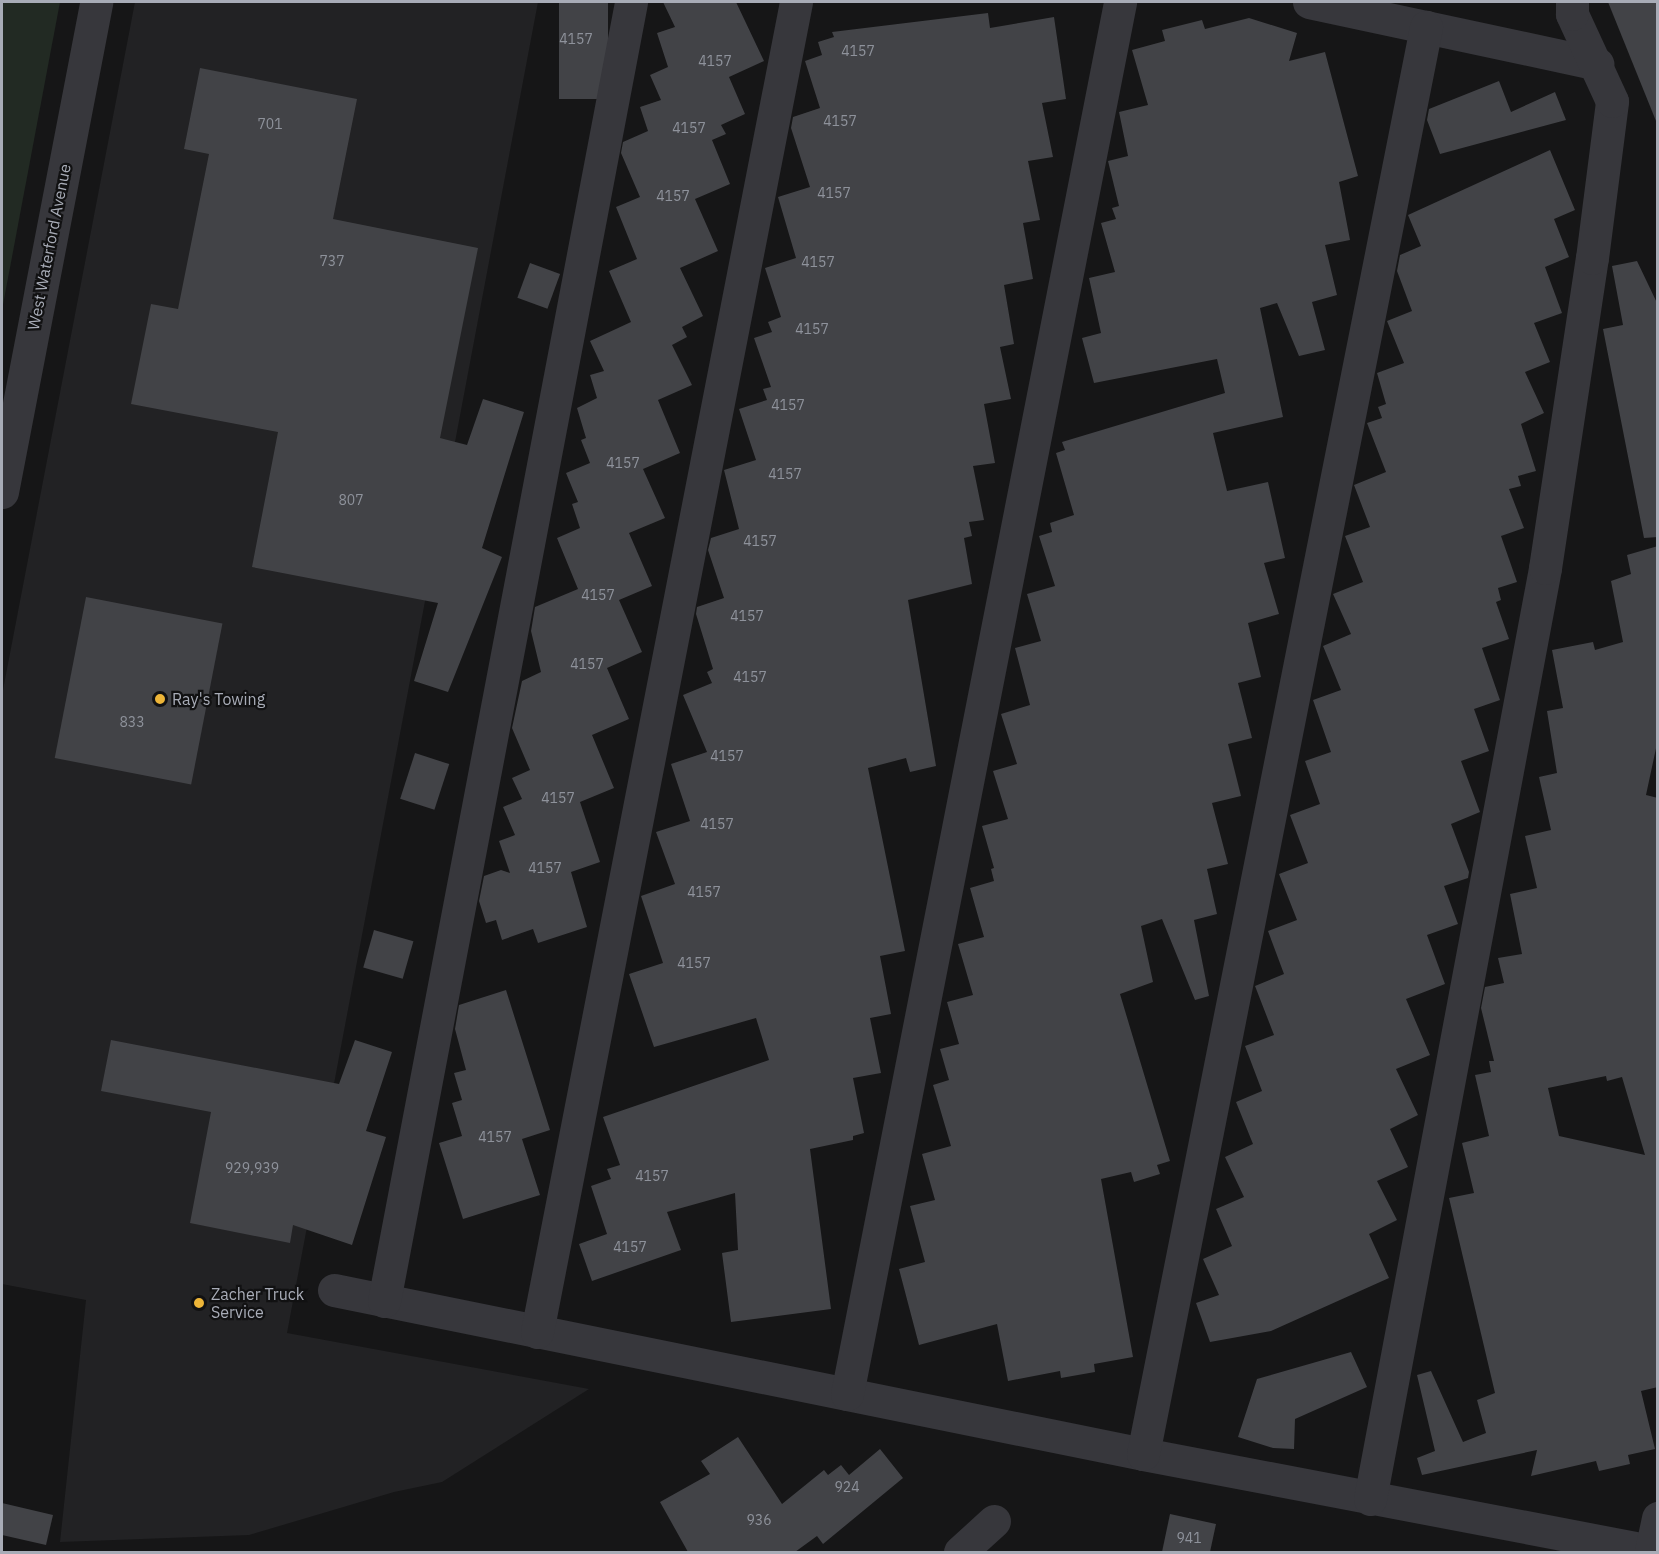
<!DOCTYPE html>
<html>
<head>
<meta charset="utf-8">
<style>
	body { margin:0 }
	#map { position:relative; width:1659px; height:1554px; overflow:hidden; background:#161617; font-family:"IBM Plex Sans",sans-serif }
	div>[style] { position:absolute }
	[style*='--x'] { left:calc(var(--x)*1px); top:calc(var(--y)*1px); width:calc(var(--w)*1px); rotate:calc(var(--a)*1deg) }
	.built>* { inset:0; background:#222224 }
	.green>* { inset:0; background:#222a23 }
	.building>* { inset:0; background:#424347; transform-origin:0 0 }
	.street>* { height:33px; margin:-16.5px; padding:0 16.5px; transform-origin:16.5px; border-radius:16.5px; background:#37373c }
	.dots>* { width:16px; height:16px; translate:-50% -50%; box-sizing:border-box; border:3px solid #111112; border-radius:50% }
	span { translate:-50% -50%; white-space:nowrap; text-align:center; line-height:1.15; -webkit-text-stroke:4.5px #111112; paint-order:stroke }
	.number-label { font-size:14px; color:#8e929b }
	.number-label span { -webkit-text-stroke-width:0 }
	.street-label { font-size:16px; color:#a8acb7 }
	.poi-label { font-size:16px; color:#a8acb7 }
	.left { translate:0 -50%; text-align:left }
	.frame { position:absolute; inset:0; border:3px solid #a8acb7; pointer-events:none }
</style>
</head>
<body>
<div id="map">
	<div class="built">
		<div style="clip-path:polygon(135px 2px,538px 2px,287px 1333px,589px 1389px,442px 1482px,394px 1492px,249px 1535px,60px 1542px,86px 1300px,2px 1284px,2px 695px)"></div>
	</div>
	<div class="green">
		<div style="clip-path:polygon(2px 2px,60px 2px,2px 310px)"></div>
	</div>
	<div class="building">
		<div style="left:559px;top:2px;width:49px;height:97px"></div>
		<div style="clip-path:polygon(663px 2px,736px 2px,764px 61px,729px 77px,745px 114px,721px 125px,726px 134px,712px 140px,730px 184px,695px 199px,718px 251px,680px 268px,703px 316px,682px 327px,687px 337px,672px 345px,692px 385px,658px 400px,680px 453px,643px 469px,665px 518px,629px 533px,652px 586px,619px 600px,642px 652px,607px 668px,629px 719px,592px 735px,614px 788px,580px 802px,600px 862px,571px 872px,587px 927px,538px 943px,533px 929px,502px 940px,496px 920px,486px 923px,479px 901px,484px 876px,501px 870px,510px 873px,499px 841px,515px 835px,503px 807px,522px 799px,512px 778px,530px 770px,512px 728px,522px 681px,541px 672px,531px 631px,535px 607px,578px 589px,557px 538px,580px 528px,572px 504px,578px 502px,566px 473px,590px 463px,581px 440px,586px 438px,577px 408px,597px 398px,590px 375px,604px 371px,590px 341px,631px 322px,609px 271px,637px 259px,616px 207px,640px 197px,621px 153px,623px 142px,648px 131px,640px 107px,661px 100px,650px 75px,668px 67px,657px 33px,675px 27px)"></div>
		<div style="clip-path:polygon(1608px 2px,1658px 2px,1658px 121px,1656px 121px)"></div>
		<div style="clip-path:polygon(988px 13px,990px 28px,1054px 17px,1066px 99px,1042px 103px,1053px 157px,1028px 161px,1040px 220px,1023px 223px,1033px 279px,1004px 285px,1014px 344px,1000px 347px,1011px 399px,984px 404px,995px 463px,973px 466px,984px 520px,969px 522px,972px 536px,964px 538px,972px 584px,908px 600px,936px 766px,910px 772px,906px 758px,868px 768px,905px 951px,880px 956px,891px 1014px,870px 1018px,881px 1073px,853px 1078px,864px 1133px,853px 1136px,853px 1140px,810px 1149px,831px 1309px,731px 1322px,722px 1253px,738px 1250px,735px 1193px,667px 1212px,681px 1250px,592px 1281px,579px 1244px,607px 1234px,591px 1186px,611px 1179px,607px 1169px,620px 1165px,603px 1117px,769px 1060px,756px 1018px,654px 1047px,629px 974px,663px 963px,641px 896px,675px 884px,656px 832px,690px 821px,671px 764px,707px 752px,683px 695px,712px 683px,707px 672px,713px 669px,696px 614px,697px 607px,724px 598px,708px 550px,711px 538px,739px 529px,724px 470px,756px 460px,739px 409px,767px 400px,763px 389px,771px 387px,754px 338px,772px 332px,768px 322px,781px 317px,765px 268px,796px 258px,778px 197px,810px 187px,791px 128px,793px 117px,820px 108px,805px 61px,822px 55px,818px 42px,834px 37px,832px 32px)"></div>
		<div style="clip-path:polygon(1249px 18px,1297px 33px,1289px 61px,1325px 52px,1358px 176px,1339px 182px,1350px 240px,1325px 245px,1337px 295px,1312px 302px,1325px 350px,1299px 356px,1277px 303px,1260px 308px,1283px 417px,1213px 433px,1227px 491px,1268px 482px,1285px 558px,1264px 563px,1279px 614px,1248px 623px,1261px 677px,1238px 683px,1252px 738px,1228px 744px,1241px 796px,1212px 803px,1228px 864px,1207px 869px,1217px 914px,1194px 920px,1209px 996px,1195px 1000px,1162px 919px,1141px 926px,1153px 982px,1120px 994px,1170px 1161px,1157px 1165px,1160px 1174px,1134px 1182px,1131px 1172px,1101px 1179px,1133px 1357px,1094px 1364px,1095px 1372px,1061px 1378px,1060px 1371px,1008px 1381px,997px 1324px,919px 1345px,899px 1269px,925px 1262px,910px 1206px,935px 1200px,922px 1154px,951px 1146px,933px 1085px,949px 1080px,940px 1049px,959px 1044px,947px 1002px,973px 995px,958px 944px,984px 937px,970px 888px,994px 881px,991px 869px,994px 868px,982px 826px,1008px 819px,993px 771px,1017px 764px,1001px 714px,1030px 705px,1015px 648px,1041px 641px,1027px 594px,1055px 586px,1039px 536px,1052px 532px,1050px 523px,1074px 515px,1056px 453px,1065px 450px,1062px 442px,1225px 393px,1217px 359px,1094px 383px,1082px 338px,1101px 333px,1089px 278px,1115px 272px,1101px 223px,1116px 219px,1112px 208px,1119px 206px,1108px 161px,1128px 156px,1119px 112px,1148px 105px,1132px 50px,1165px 41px,1162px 30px,1202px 20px,1205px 29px)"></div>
		<div style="clip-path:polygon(200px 68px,357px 99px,333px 219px,478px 248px,440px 438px,467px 445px,483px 399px,524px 412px,482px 548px,502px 557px,448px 692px,414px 681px,438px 603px,252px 567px,278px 432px,131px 404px,151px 304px,178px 309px,209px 154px,184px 149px)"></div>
		<div style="clip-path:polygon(1499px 81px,1511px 112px,1555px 92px,1566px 120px,1440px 154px,1427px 120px,1429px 109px)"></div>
		<div style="clip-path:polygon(1550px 150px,1575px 210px,1554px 219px,1569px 257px,1545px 267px,1562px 313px,1534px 323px,1550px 362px,1525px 372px,1544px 413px,1521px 424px,1536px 471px,1518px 476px,1521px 486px,1509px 489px,1524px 528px,1501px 536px,1517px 582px,1498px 588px,1501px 600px,1496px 602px,1509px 639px,1482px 648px,1500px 700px,1474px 709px,1489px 751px,1461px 761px,1480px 812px,1451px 824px,1469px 872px,1468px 878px,1444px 886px,1458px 924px,1427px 935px,1445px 984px,1406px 999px,1430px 1055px,1396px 1069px,1418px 1115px,1390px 1129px,1408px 1167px,1377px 1181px,1397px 1220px,1369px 1234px,1389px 1278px,1271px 1331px,1210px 1342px,1196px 1303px,1219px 1295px,1203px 1259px,1232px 1246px,1216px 1209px,1244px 1197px,1225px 1157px,1253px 1144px,1236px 1102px,1262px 1091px,1245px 1046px,1274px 1035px,1255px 986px,1284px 974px,1268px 931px,1297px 920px,1279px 874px,1308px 863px,1290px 815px,1320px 804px,1305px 761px,1331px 752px,1313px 700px,1341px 690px,1323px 646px,1351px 634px,1333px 594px,1363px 582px,1345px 536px,1370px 527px,1354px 485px,1386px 472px,1367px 423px,1382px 418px,1378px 407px,1386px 404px,1377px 373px,1404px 363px,1387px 321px,1412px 311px,1397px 271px,1400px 255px,1421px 246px,1408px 215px)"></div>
		<div style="clip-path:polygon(1637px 261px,1658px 305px,1658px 537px,1644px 538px,1603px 329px,1623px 325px,1612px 266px)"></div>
		<div style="left:530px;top:263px;width:32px;height:37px;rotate:20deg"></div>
		<div style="clip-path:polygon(evenodd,1658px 546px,1658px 739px,1646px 795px,1658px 798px,1658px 1387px,1641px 1391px,1655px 1449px,1628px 1455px,1630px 1464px,1599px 1471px,1596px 1461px,1531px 1476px,1537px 1450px,1422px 1475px,1417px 1458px,1435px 1451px,1417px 1375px,1431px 1371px,1463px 1442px,1486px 1433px,1477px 1400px,1495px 1393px,1449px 1198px,1474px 1193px,1462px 1143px,1489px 1136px,1475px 1075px,1491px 1072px,1489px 1061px,1494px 1061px,1481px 1008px,1485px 987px,1504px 983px,1498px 958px,1522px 954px,1510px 894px,1537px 888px,1525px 836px,1551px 830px,1539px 777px,1557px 773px,1547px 711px,1563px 708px,1552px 650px,1593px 642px,1595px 650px,1623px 642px,1611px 581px,1631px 574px,1627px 555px,1658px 546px,1606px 1076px,1607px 1081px,1622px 1077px,1645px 1155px,1559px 1136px,1548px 1088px,1606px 1076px)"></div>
		<div style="left:86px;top:597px;width:139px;height:164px;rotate:11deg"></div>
		<div style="left:415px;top:753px;width:36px;height:48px;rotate:18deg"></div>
		<div style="left:374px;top:930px;width:41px;height:39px;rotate:16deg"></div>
		<div style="clip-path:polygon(506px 990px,550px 1130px,522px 1139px,540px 1195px,463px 1219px,439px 1143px,462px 1136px,452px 1103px,462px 1100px,454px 1073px,466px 1070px,455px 1029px,459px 1005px)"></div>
		<div style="clip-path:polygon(111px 1040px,339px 1084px,355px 1040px,392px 1052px,366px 1131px,386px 1137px,352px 1245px,293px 1225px,290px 1243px,190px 1223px,211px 1112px,101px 1091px)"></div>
		<div style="clip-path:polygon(1351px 1352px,1367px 1387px,1295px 1419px,1294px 1449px,1273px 1448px,1238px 1437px,1257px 1379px)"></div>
		<div style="clip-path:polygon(738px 1437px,782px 1504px,824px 1470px,828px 1475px,841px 1465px,849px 1475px,880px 1449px,903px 1478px,823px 1544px,817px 1536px,795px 1552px,688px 1552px,660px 1502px,710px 1474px,701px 1461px)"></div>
		<div style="clip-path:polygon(2px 1503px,53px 1515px,46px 1545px,2px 1535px)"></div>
		<div style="clip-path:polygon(1170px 1514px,1216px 1524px,1210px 1552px,1162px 1552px)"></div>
	</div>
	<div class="street">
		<div style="--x:1309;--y:2;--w:295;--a:12.1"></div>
		<div style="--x:2;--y:492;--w:499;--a:-79.1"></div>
		<div style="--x:334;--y:1290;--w:825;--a:11.46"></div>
		<div style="--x:1143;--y:1454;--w:517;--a:10.81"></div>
		<div style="--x:1651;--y:1551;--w:34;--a:-78"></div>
		<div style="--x:384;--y:1301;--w:1322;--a:-79.23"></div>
		<div style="--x:537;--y:1332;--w:1355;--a:-78.98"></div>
		<div style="--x:847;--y:1394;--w:1419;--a:-78.9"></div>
		<div style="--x:1143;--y:1454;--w:1455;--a:-78.78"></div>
		<div style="--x:1370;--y:1499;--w:947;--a:-79.35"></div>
		<div style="--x:1545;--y:568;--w:314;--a:-81.4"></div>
		<div style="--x:1592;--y:258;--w:158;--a:-82.7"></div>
		<div style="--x:1612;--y:101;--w:96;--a:-114.7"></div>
		<div style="--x:1572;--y:14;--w:12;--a:-90"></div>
		<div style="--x:960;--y:1552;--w:46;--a:-42.4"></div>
	</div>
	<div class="dots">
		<div style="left:160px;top:699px;background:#edb538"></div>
		<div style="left:199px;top:1303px;background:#edb538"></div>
	</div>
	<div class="number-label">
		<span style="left:576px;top:39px">4157</span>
		<span style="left:858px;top:51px">4157</span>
		<span style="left:715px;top:61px">4157</span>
		<span style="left:840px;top:121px">4157</span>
		<span style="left:270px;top:124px">701</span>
		<span style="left:689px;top:128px">4157</span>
		<span style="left:834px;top:193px">4157</span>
		<span style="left:673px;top:196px">4157</span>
		<span style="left:332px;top:261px">737</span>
		<span style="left:818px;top:262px">4157</span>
		<span style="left:812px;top:329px">4157</span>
		<span style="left:788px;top:405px">4157</span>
		<span style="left:623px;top:463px">4157</span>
		<span style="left:785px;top:474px">4157</span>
		<span style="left:351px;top:500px">807</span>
		<span style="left:760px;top:541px">4157</span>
		<span style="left:598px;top:595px">4157</span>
		<span style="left:747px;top:616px">4157</span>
		<span style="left:587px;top:664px">4157</span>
		<span style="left:750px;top:677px">4157</span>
		<span style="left:132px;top:722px">833</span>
		<span style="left:727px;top:756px">4157</span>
		<span style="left:558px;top:798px">4157</span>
		<span style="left:717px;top:824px">4157</span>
		<span style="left:545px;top:868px">4157</span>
		<span style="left:704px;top:892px">4157</span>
		<span style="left:694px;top:963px">4157</span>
		<span style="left:495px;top:1137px">4157</span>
		<span style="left:252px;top:1168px">929,939</span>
		<span style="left:652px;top:1176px">4157</span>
		<span style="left:630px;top:1247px">4157</span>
		<span style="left:847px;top:1487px">924</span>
		<span style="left:759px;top:1520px">936</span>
		<span style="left:1189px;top:1538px">941</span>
	</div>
	<div class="street-label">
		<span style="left:49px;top:247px;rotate:-79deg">West Waterford Avenue</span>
	</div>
	<div class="poi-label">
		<span class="left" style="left:172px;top:699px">Ray's Towing</span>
		<span class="left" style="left:211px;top:1303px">Zacher Truck<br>Service</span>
	</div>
	<div class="frame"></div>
</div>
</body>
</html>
